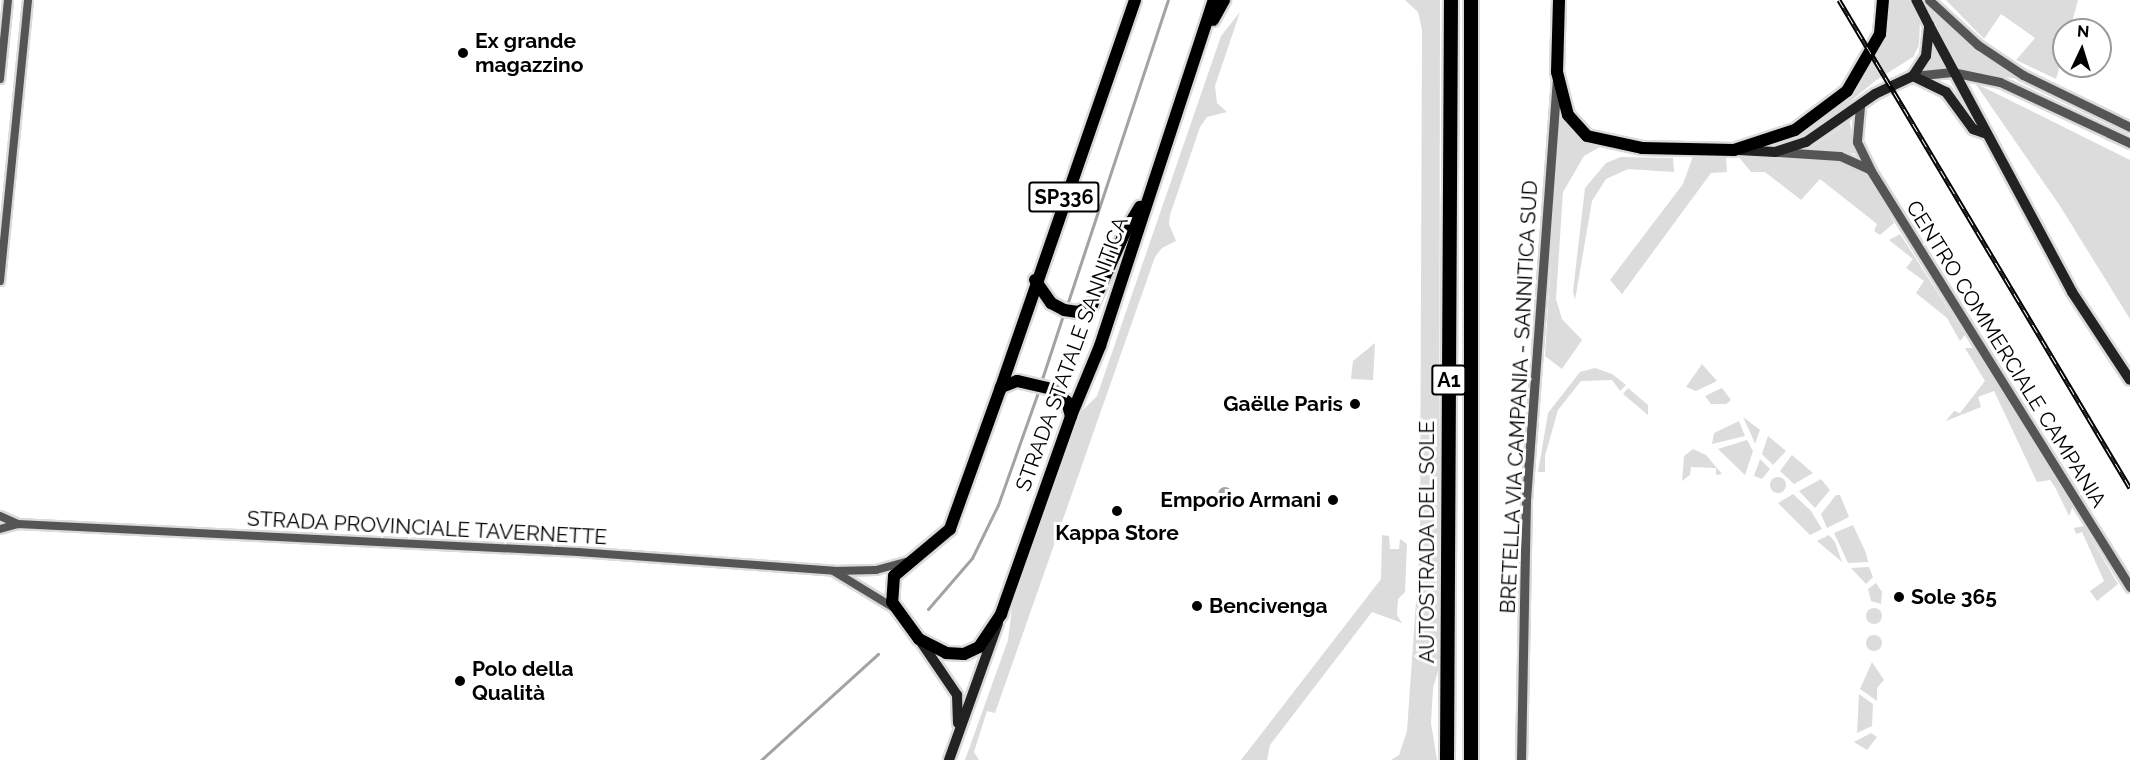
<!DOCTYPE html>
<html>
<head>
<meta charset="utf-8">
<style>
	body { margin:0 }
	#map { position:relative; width:2130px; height:760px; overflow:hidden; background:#fff; font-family:Raleway,sans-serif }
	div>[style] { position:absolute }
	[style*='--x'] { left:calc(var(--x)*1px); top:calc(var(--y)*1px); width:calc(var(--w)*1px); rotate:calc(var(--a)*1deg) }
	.green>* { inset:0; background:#dcdcdc }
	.round { border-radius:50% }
	.water>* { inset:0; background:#a3a3a3 }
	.stream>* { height:3px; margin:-1.5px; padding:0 1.5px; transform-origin:1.5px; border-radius:1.5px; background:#a3a3a3 }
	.roads { filter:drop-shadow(2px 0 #dbdbdb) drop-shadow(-2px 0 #dbdbdb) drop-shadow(0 2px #dbdbdb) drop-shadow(0 -2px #dbdbdb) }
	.minor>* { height:8px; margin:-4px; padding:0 4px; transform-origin:4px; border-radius:4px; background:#555 }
	.tertiary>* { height:9px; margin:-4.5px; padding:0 4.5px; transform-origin:4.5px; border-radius:4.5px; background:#555 }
	.secondary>* { height:10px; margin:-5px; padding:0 5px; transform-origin:5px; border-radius:5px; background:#222 }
	.primary>* { height:12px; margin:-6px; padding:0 6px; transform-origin:6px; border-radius:6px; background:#000 }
	.motorway>* { height:14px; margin:-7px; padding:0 7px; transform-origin:7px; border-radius:7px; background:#000 }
	.rail>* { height:5px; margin-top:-2.5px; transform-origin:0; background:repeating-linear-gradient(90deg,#fff 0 9px,#000 0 18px); box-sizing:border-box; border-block:2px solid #000 }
	.dots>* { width:16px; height:16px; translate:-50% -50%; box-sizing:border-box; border:3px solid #fff; border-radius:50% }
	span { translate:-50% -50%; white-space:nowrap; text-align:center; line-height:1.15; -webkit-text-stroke:6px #fff; paint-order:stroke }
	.shield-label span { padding:2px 4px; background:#fff; border:2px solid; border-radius:4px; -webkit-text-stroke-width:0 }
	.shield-label { font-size:20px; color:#000; font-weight:700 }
	.poi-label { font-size:21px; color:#000; font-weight:700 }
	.left { translate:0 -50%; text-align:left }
	.right { translate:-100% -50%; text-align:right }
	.street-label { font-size:21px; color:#000 }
	.north { position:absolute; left:2052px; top:18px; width:60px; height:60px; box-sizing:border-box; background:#fff; border:2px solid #999; border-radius:50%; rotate:4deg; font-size:16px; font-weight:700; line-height:24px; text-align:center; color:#000 }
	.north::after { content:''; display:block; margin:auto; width:21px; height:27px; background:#000; clip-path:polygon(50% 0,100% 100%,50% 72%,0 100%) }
</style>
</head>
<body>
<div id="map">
	<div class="green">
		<div style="clip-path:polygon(1405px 0,1440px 0,1439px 668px,1433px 688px,1431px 723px,1437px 760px,1391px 760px,1399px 755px,1407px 731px,1420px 544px,1422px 30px,1418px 12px)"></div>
		<div style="clip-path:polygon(1889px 0,1909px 0,1920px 20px,1919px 45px,1913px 57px,1875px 81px,1821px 126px,1790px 141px,1789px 136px,1813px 124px,1848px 93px)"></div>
		<div style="clip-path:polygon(1920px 0,1925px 0,2018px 79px,1953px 69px,1920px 72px,1930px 57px)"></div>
		<div style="clip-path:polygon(1946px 0,2078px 0,2070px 30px,2064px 30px,2064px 51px,2056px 79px,2016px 60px,2035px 38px,2001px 14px,1984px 39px)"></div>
		<div style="clip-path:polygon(1240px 12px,1215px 86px,1217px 103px,1227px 112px,1207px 117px,1200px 127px,1170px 215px,1169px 224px,1176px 241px,1162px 248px,1155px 257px,995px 713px,987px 711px,974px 752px,979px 760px,965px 760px,1008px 640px,1013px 600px,1078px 415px,1097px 396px,1221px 36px)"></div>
		<div style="clip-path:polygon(1975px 83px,2130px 160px,2130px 319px,2060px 206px)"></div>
		<div style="clip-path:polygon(1561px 95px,1566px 113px,1605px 144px,1584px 156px,1563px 192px,1556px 299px,1562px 319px,1582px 340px,1562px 369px,1545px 356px)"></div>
		<div style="clip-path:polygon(1849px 120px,1858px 154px,1811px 148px,1840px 128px)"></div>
		<div style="clip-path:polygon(1693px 156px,1726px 157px,1727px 172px,1711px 173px,1622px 294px,1610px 280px,1683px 184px)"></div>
		<div style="clip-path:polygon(1738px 156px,1847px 160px,1871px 178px,1894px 223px,1880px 235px,1874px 231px,1877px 224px,1820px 179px,1801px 200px,1765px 172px,1751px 172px)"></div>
		<div style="clip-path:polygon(1621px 157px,1673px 158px,1674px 172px,1628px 169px,1606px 179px,1592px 201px,1575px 300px,1573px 291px,1585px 188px,1606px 163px)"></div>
		<div style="clip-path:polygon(1900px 234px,1965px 335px,1960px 341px,1947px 318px,1916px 293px,1924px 281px,1906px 268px,1913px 259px,1889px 240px)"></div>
		<div style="clip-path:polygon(1375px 343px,1373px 380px,1351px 379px,1353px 361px)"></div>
		<div style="clip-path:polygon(1965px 348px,1973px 348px,2025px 428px,2073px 506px,2069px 516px,2055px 487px,2050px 480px,2037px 482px,1994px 391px,1978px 397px,1981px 407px,1946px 421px,1954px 411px,1960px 413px,1985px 381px)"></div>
		<div style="clip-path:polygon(1702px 364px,1717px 381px,1696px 391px,1686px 387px)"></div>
		<div style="clip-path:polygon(1595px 368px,1612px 374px,1626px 385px,1620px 391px,1612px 380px,1581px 381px,1558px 410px,1545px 456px,1545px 472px,1538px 472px,1548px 413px,1580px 372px)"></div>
		<div style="clip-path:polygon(1628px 388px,1648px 405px,1648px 415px,1623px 394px)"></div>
		<div style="clip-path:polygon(1722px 388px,1731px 400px,1726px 404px,1711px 404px,1705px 396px)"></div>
		<div style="clip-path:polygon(1743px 417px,1760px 430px,1755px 444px,1750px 432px)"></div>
		<div style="clip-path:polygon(1739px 421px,1745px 436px,1712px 444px,1714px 433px)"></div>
		<div style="clip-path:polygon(1768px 436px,1786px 451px,1773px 465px,1762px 454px)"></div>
		<div style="clip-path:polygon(1747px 440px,1753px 451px,1745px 475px,1718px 449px)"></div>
		<div style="clip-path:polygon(1693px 449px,1706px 455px,1722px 474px,1716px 475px,1716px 468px,1691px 467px,1690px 475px,1682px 481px,1684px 456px)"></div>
		<div style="clip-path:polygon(1792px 455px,1813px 473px,1794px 484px,1780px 471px)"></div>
		<div style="clip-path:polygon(1760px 459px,1770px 469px,1762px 479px,1754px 476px)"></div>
		<div class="round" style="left:1770px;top:477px;width:16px;height:16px"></div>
		<div style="clip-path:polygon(1821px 479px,1830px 490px,1815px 508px,1799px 491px)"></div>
		<div style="clip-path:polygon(1793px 494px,1811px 511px,1822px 529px,1810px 535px,1778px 503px)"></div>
		<div style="clip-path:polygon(1836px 495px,1840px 495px,1849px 517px,1827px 528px,1821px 514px)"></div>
		<div style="clip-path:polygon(1853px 525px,1866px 553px,1868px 562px,1848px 563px,1834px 533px)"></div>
		<div style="clip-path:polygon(2084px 526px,2118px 584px,2097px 601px,2090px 591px,2104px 581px,2082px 532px,2076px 534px,2074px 528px)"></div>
		<div style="clip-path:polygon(1382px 535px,1389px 536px,1390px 549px,1399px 549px,1400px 539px,1407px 544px,1405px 592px,1398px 599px,1397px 615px,1402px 623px,1372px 612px,1270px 745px,1267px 760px,1241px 760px,1381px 579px)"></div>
		<div style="clip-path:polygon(1829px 535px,1835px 542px,1842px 562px,1817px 541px)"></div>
		<div style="clip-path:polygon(1869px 567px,1873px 577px,1866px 584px,1851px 568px)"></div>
		<div style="clip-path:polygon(1876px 583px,1882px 592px,1881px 604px,1871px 601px,1868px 589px)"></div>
		<div class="round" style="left:1866px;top:608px;width:16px;height:16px"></div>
		<div class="round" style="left:1866px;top:635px;width:16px;height:16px"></div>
		<div style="clip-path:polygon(1872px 662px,1884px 680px,1877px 688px,1877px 701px,1860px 689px)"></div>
		<div style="clip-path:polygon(1859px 694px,1873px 704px,1872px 726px,1857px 733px)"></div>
		<div style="clip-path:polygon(1871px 733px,1877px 737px,1867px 750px,1854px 742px)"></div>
	</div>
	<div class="water">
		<div class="round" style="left:1218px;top:487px;width:14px;height:14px"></div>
	</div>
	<div class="stream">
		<div style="--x:1067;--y:305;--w:321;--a:-71.7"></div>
		<div style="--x:1041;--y:382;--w:71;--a:-71.8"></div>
		<div style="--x:928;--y:609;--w:67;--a:-49.2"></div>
		<div style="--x:972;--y:558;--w:59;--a:-63.9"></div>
		<div style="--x:998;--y:505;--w:120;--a:-70.5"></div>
		<div style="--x:761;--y:760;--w:158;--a:-42.2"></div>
	</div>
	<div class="roads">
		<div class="minor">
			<div style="--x:0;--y:79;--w:79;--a:-84.2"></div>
			<div style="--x:0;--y:281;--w:282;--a:-84.3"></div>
			<div style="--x:0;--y:516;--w:20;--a:24"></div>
			<div style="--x:18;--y:524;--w:561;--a:2.86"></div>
			<div style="--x:578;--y:552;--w:257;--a:4.2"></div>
			<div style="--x:834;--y:571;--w:42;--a:-1.4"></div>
			<div style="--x:876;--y:570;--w:34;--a:-15"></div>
			<div style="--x:0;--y:529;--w:18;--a:-16"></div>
			<div style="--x:835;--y:572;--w:69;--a:31.4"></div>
		</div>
		<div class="tertiary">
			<div style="--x:1929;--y:0;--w:67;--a:42.6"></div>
			<div style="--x:1978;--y:45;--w:54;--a:33.7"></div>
			<div style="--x:2023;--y:75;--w:119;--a:25.9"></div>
			<div style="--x:1913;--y:76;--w:39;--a:-6"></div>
			<div style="--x:1952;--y:72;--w:49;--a:11.8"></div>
			<div style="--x:2000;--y:82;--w:144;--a:25.1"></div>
			<div style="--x:1860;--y:106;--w:36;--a:95"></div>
			<div style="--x:1857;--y:142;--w:32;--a:64"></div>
			<div style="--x:1871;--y:171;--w:490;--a:58.1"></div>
			<div style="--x:1778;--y:152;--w:62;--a:3.7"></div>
			<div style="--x:1840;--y:156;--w:32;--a:24"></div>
			<div style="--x:1521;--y:760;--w:260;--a:-88.9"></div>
			<div style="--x:1526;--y:500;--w:420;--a:-85.8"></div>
		</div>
		<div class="secondary">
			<div style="--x:1929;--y:25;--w:303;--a:61.8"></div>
			<div style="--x:2072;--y:292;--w:105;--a:56.6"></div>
			<div style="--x:1913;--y:76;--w:37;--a:26"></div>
			<div style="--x:1946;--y:92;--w:46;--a:53.9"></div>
			<div style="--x:1973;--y:129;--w:12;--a:20"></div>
			<div style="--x:1738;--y:150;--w:37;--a:3"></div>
			<div style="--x:1775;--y:152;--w:33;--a:-18"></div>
			<div style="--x:1806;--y:142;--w:84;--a:-34.8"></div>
			<div style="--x:1875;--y:94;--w:42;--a:-25.3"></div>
			<div style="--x:1913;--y:76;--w:24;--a:-57"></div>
			<div style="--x:1926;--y:56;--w:31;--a:-84"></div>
			<div style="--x:1929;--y:25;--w:28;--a:-117"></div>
			<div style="--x:919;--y:639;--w:68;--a:55.8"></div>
			<div style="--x:957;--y:695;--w:28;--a:88"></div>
			<div style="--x:949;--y:760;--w:145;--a:-70.3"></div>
		</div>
		<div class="primary">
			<div style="--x:1559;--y:0;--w:72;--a:91.6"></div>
			<div style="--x:1557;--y:72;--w:44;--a:75.7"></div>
			<div style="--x:1568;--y:115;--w:28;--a:48"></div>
			<div style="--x:1587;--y:136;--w:56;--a:12.3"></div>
			<div style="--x:1642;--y:148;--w:92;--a:1.2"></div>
			<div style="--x:1734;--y:150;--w:64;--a:-18.2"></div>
			<div style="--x:1795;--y:130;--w:65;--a:-36.9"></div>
			<div style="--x:1847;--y:91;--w:66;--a:-59.9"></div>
			<div style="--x:1880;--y:34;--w:34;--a:-85"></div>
			<div style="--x:1213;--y:20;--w:23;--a:-61"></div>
			<div style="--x:1035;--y:280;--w:28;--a:55"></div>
			<div style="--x:1051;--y:303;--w:15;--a:28"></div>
			<div style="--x:1064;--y:310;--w:14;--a:8"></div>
			<div style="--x:1078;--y:312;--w:16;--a:-27"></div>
			<div style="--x:1092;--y:305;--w:82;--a:-65.6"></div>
			<div style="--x:1126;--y:230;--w:27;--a:-59"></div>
			<div style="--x:1000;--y:390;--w:413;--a:-70.9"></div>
			<div style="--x:1071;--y:416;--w:15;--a:-106"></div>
			<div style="--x:1067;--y:402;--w:20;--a:-139"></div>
			<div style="--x:1052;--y:389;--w:36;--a:-167"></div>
			<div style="--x:1017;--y:381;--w:17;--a:159"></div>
			<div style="--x:1001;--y:387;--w:151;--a:109.8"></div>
			<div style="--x:950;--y:529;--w:73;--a:140"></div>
			<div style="--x:894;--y:576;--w:26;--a:94"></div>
			<div style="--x:892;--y:602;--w:46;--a:53.9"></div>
			<div style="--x:919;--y:639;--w:30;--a:27"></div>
			<div style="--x:946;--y:653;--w:18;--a:3"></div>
			<div style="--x:964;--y:654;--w:17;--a:-25"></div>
			<div style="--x:979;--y:647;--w:40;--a:-56"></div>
			<div style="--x:1001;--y:614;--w:210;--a:-70.5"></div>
			<div style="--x:1071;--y:416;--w:76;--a:-67.5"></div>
			<div style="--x:1100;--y:346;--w:364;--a:-71.8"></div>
		</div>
		<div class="motorway">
			<div style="--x:1447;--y:760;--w:760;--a:-89.7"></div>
			<div style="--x:1471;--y:760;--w:760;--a:-90"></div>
		</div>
	</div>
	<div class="rail">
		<div style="--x:1839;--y:0;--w:568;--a:59.19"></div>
	</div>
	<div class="dots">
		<div style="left:463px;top:53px;background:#000"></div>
		<div style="left:1355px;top:404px;background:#000"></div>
		<div style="left:1333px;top:500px;background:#000"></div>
		<div style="left:1117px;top:511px;background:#000"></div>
		<div style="left:1899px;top:597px;background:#000"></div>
		<div style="left:1197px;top:606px;background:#000"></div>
		<div style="left:460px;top:681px;background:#000"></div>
	</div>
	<div class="shield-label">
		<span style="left:1064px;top:197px">SP336</span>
		<span style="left:1449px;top:380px">A1</span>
	</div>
	<div class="poi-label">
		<span class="left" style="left:475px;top:53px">Ex grande<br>magazzino</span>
		<span class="right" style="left:1343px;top:404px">Gaëlle Paris</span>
		<span class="right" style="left:1321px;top:500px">Emporio Armani</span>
		<span style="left:1117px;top:533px">Kappa Store</span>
		<span class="left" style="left:1911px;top:597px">Sole 365</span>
		<span class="left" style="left:1209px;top:606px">Bencivenga</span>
		<span class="left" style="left:472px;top:681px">Polo della<br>Qualità</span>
	</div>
	<div class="street-label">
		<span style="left:1072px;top:354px;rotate:-70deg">STRADA STATALE SANNITICA</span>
		<span style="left:2006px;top:354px;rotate:58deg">CENTRO COMMERCIALE CAMPANIA</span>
		<span style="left:1519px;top:397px;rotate:-87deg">BRETELLA VIA CAMPANIA - SANNITICA SUD</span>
		<span style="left:427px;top:528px;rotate:3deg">STRADA PROVINCIALE TAVERNETTE</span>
		<span style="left:1427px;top:542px;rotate:-90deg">AUTOSTRADA DEL SOLE</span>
	</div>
	<div class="north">N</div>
</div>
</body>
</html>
